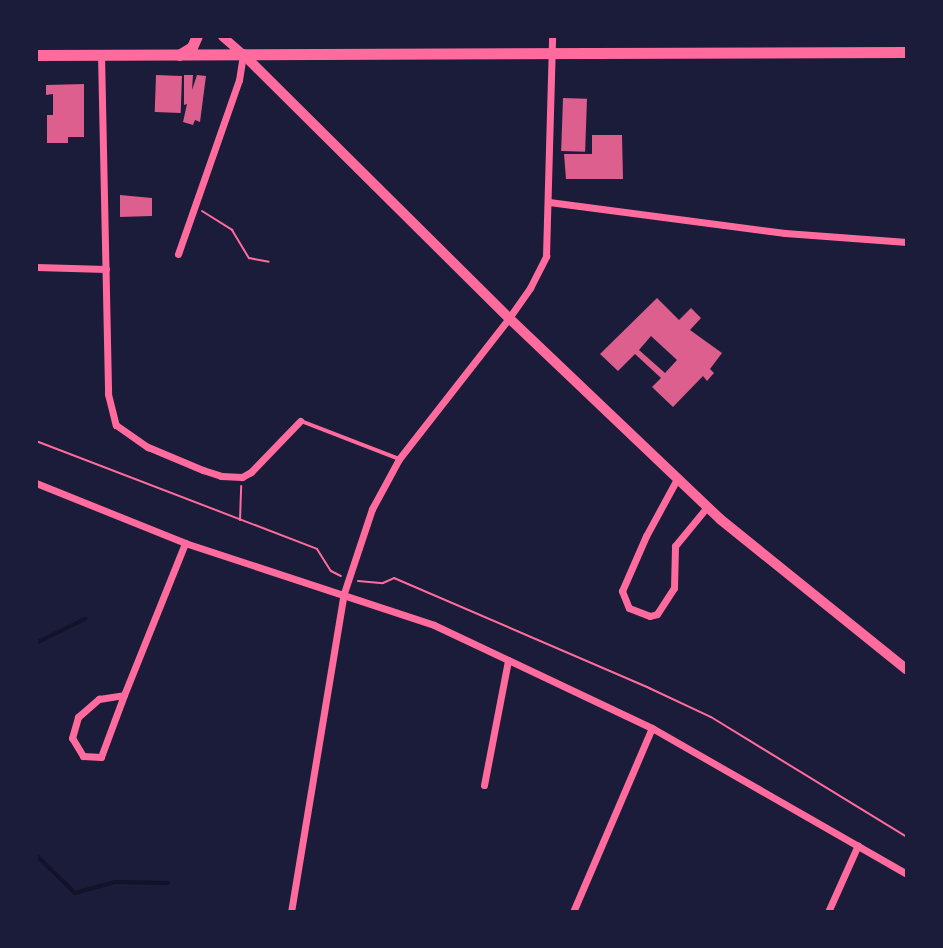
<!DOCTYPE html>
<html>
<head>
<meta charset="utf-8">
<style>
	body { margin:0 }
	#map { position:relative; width:943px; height:948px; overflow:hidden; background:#1b1b3a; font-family:Lora,serif }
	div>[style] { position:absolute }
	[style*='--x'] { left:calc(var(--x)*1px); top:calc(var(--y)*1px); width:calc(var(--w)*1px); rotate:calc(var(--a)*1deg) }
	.stream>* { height:4px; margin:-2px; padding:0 2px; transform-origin:2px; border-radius:2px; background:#12122b }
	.building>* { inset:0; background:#dd5f8e; transform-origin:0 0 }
	.path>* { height:2px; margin:-1px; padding:0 1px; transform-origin:1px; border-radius:1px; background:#ff6b9d }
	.service>* { height:4px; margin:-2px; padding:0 2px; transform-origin:2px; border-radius:2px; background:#ff6b9d }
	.minor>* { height:7px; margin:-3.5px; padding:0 3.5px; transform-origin:3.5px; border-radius:3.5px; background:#ff6b9d }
	.tertiary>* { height:9px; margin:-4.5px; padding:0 4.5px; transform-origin:4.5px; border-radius:4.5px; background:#ff6b9d }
	.secondary>* { height:10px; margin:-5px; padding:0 5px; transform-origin:5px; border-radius:5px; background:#ff6b9d }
	.primary>* { height:11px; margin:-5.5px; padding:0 5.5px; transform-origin:5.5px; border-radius:5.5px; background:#ff6b9d }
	span { translate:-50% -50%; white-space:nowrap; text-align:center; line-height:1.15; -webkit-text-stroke:6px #1b1b3a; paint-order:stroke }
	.frame { position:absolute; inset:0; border:38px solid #1b1b3a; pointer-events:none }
</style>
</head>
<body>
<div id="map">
	<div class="stream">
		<div style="--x:36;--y:643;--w:55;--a:-26.1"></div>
		<div style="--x:36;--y:855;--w:54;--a:44.3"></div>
		<div style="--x:75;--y:893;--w:41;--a:-15.4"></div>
		<div style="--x:115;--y:882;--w:53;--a:1.1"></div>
	</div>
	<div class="building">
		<div style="left:156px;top:75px;width:26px;height:37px;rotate:2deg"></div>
		<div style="clip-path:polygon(184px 75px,193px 75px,192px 90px,197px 75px,206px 76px,200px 122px,195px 120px,193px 125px,183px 122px,187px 104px,184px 105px)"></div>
		<div style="clip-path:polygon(84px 84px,84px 137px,68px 137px,68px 143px,47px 143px,47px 115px,53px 115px,53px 94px,46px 95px,46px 85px)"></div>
		<div style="left:563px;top:98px;width:24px;height:53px;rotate:2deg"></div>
		<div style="clip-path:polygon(592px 135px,622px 135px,623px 179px,566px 179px,564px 154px,592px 154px)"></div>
		<div style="clip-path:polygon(120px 195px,152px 198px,152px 216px,120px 217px)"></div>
		<div style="clip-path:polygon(evenodd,657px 298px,679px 320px,691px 308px,701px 318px,690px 330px,722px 353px,710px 369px,714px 373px,707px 381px,703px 376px,673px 407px,652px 387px,661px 378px,635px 354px,618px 371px,600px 354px,657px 298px,651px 336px,677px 360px,665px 373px,639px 350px,651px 336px)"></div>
	</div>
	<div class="path">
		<div style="--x:202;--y:211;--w:36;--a:32"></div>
		<div style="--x:232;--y:230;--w:33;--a:59"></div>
		<div style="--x:249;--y:258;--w:20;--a:11"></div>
		<div style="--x:36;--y:441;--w:301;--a:21"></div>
		<div style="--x:317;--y:549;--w:26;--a:58"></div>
		<div style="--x:331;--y:571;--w:11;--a:27"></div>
		<div style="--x:240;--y:520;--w:34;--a:-88"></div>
		<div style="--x:358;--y:581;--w:25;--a:5"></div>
		<div style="--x:383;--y:583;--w:12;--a:-24"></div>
		<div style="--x:394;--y:578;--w:278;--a:23.3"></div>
		<div style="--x:649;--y:688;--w:68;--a:25.1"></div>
		<div style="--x:711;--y:717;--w:230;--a:31.5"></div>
	</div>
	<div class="service">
		<div style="--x:301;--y:421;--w:105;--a:21.2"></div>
	</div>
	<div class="minor">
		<div style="--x:101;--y:54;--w:340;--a:88.8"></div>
		<div style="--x:108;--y:394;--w:32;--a:76"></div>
		<div style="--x:116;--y:425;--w:39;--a:35"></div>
		<div style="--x:148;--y:447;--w:60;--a:22.7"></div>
		<div style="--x:203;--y:470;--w:19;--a:18"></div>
		<div style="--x:221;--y:476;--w:21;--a:3"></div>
		<div style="--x:242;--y:477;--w:10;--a:-29"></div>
		<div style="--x:251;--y:472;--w:71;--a:-46.1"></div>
		<div style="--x:549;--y:202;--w:238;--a:7.5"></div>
		<div style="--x:785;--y:233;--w:122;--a:4.2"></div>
		<div style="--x:178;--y:254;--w:184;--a:-70.7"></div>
		<div style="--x:239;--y:80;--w:26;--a:-81"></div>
		<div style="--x:36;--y:267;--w:70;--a:1.6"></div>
		<div style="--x:677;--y:479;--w:65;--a:118.5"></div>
		<div style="--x:646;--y:536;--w:60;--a:113.6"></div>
		<div style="--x:622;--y:591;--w:18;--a:68"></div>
		<div style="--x:629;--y:608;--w:22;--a:21"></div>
		<div style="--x:650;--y:616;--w:7;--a:-16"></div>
		<div style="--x:657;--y:614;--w:31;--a:-57"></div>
		<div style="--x:674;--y:588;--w:42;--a:-88.6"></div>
		<div style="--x:675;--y:546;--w:50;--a:-50.6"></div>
		<div style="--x:36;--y:483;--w:161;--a:21.9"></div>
		<div style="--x:185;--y:543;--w:262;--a:18.2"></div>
		<div style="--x:434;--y:625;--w:241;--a:25.3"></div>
		<div style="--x:652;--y:728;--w:294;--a:29.8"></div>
		<div style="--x:124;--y:695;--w:66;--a:110.4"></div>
		<div style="--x:101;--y:757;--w:18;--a:-177"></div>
		<div style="--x:83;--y:756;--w:21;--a:-121"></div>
		<div style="--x:72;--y:738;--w:22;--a:-74"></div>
		<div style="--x:78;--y:717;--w:28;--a:-41"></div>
		<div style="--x:99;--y:699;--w:25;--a:-9"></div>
		<div style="--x:124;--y:695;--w:164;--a:-68.1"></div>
		<div style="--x:484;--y:785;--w:127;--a:-79.1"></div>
		<div style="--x:291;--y:912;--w:323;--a:-80.6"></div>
		<div style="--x:344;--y:593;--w:89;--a:-71.6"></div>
		<div style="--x:372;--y:509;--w:57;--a:-61.6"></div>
		<div style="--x:399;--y:459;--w:179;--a:-52"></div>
		<div style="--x:509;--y:318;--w:37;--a:-55"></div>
		<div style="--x:530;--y:288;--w:36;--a:-63"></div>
		<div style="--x:546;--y:256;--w:220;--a:-88.4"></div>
		<div style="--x:573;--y:912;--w:200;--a:-66.8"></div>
		<div style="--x:828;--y:912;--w:73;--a:-65.9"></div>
	</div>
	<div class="tertiary">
		<div style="--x:222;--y:36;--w:28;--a:41"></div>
	</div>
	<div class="secondary">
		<div style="--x:243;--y:54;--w:375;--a:44.8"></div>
		<div style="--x:509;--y:318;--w:291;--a:43.6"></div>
		<div style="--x:720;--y:519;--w:240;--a:38.9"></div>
	</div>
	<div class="primary">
		<div style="--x:36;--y:55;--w:871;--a:-0.2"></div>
		<div style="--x:179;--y:55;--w:15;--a:-32"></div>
		<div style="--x:192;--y:47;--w:12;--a:-66"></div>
	</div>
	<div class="frame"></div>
</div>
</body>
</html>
